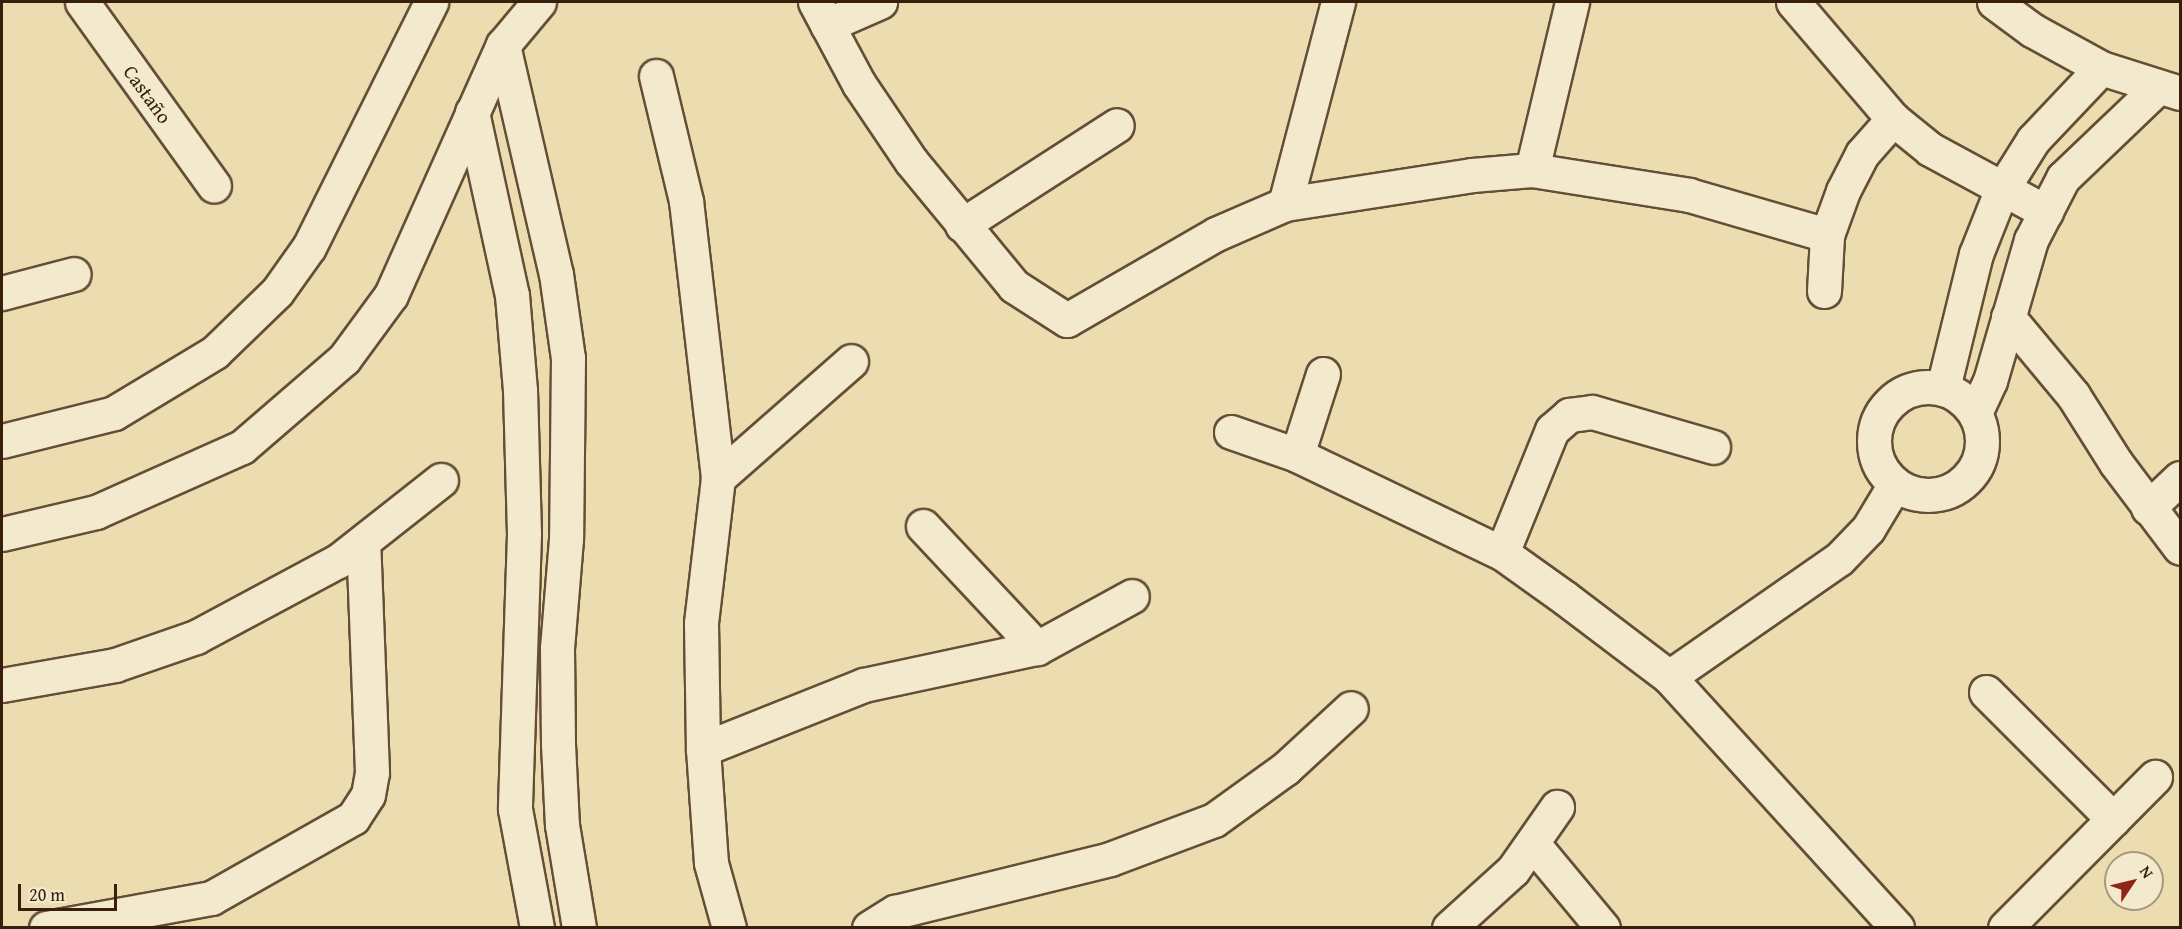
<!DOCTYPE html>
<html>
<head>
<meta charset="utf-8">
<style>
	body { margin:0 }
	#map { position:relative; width:2182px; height:929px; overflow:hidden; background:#ecddb1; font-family:"Gentium Book Plus",serif }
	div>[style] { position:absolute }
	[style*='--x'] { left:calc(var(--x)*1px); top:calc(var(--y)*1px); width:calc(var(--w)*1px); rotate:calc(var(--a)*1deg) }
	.roads { filter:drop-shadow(2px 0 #654e36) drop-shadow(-2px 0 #654e36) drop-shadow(0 2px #654e36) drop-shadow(0 -2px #654e36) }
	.minor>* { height:33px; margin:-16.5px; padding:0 16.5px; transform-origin:16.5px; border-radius:16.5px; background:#f3e9cc }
	.minor>.ring { margin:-16.5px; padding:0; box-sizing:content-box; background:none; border:33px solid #f3e9cc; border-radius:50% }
	span { translate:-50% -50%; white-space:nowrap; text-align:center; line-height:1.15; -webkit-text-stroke:4.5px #f3e9cc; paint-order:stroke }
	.street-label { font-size:20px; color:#381e0d }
	.frame { position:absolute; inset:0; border:3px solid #381e0d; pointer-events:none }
	.north { position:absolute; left:2104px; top:851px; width:60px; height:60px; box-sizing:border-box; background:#f3e9cc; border:2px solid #a89880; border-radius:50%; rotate:55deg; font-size:16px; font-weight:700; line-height:24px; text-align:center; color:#381e0d }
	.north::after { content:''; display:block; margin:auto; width:21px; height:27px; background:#8f2418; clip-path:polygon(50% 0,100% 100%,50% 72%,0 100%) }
	.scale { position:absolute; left:18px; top:884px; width:99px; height:27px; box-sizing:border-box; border:3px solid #381e0d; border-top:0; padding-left:8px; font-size:18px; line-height:21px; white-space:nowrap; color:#381e0d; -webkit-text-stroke:4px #f3e9cc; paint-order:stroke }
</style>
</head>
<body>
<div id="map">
	<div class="roads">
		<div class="minor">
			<div style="--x:82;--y:2;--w:226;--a:54.3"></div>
			<div style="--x:815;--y:2;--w:93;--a:61.8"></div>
			<div style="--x:859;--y:84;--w:93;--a:56"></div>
			<div style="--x:911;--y:161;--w:162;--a:50.5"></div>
			<div style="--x:1014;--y:286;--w:63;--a:32.7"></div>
			<div style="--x:1067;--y:320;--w:172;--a:-30"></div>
			<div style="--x:1216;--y:234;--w:75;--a:-23.5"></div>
			<div style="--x:1285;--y:204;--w:189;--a:-8.8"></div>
			<div style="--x:1472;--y:175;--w:60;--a:-4.8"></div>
			<div style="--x:1532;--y:170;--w:159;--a:9"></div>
			<div style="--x:1689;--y:195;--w:144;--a:16.2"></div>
			<div style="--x:1793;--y:2;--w:154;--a:49.5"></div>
			<div style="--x:1893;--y:119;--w:48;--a:39"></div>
			<div style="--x:1930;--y:149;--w:132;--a:28.5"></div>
			<div style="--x:1994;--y:2;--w:47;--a:36.4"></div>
			<div style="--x:2032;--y:30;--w:79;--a:28.8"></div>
			<div style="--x:2101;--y:68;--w:83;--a:17.6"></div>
			<div style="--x:827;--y:25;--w:58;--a:-23.5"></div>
			<div style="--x:503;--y:45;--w:235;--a:77"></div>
			<div style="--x:556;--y:274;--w:85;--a:81.9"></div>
			<div style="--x:568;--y:358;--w:181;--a:90.6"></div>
			<div style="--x:566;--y:539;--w:109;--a:94.7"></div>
			<div style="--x:557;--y:648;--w:96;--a:89.4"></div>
			<div style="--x:558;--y:744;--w:81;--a:87.2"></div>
			<div style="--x:562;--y:825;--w:104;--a:80.6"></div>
			<div style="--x:656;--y:76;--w:129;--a:76.5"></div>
			<div style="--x:686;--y:201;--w:279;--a:83.4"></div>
			<div style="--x:718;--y:478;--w:146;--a:96.7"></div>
			<div style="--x:701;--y:623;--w:126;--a:89.1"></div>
			<div style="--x:703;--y:749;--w:114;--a:86"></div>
			<div style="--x:711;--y:863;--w:67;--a:74.5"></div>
			<div style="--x:472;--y:112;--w:187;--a:77.7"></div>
			<div style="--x:512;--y:295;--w:95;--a:85.2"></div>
			<div style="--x:520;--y:390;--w:144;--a:88.4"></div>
			<div style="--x:524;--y:534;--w:275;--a:91.9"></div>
			<div style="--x:515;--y:809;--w:121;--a:79.5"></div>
			<div style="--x:1532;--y:170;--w:173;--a:-76.6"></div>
			<div style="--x:1285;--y:204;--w:209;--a:-75.3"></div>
			<div style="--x:962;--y:225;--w:184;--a:-32.8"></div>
			<div style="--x:1824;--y:291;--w:56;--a:-86.9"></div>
			<div style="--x:1827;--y:235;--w:47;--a:-70"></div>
			<div style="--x:1843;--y:191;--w:42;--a:-62.8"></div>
			<div style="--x:1862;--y:154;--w:47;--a:-48.5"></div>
			<div style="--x:2;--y:293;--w:74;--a:-14.8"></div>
			<div style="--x:2008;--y:317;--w:102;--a:50.2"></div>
			<div style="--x:2073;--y:395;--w:80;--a:57.7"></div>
			<div style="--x:2116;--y:463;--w:106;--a:53"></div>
			<div class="ring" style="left:1874px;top:387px;width:75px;height:75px"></div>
			<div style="--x:1943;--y:388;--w:138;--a:-76.2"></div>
			<div style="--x:1976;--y:254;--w:68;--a:-68.4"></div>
			<div style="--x:2001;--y:191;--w:60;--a:-57.9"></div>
			<div style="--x:2033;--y:140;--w:99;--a:-46.6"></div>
			<div style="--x:1975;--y:413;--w:35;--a:-65"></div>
			<div style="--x:1990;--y:381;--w:147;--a:-73.8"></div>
			<div style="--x:2031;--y:240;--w:70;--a:-62.7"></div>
			<div style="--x:2063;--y:178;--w:129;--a:-43.7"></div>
			<div style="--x:1231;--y:432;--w:70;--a:19.2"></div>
			<div style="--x:1297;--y:455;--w:227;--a:25.6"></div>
			<div style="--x:1502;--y:553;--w:77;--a:35.5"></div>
			<div style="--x:1565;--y:598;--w:131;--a:37.2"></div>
			<div style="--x:1669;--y:677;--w:339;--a:47.7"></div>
			<div style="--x:2;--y:441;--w:115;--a:-14"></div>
			<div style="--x:114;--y:413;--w:118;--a:-31.1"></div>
			<div style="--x:215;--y:352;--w:86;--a:-44.1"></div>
			<div style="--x:277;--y:292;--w:55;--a:-54.6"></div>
			<div style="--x:309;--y:247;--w:274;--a:-63.5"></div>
			<div style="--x:1297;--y:455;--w:85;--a:-72.2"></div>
			<div style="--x:718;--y:478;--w:177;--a:-41.3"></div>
			<div style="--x:2148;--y:508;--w:44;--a:-43.2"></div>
			<div style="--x:923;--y:526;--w:167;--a:46.9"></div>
			<div style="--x:2;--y:534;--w:97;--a:-13.2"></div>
			<div style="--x:96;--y:512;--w:160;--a:-24"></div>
			<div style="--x:242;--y:447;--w:135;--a:-40.8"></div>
			<div style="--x:344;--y:359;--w:79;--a:-53.7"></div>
			<div style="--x:391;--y:295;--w:274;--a:-65.9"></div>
			<div style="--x:503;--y:45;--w:56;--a:-50.1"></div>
			<div style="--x:1502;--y:553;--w:133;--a:-67.9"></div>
			<div style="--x:1552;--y:430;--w:23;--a:-41"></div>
			<div style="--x:1569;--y:415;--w:23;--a:-7"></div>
			<div style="--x:1592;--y:412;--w:126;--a:16.1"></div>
			<div style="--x:1669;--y:677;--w:207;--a:-34.8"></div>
			<div style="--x:1839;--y:559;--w:42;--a:-46"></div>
			<div style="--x:1868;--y:529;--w:52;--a:-59"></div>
			<div style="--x:2;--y:685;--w:115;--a:-10"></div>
			<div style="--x:115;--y:665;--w:86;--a:-19.1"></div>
			<div style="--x:196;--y:637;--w:161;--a:-28.2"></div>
			<div style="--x:338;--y:561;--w:131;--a:-38.2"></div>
			<div style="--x:1986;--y:692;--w:180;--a:45"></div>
			<div style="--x:703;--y:749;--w:173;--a:-21.7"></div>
			<div style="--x:864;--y:685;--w:177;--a:-12.1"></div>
			<div style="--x:1037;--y:648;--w:108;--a:-28.7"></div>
			<div style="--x:1534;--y:845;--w:108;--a:50.3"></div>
			<div style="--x:46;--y:928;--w:168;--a:-10.3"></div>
			<div style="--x:211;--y:898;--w:163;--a:-29.4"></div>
			<div style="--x:353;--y:818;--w:27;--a:-57"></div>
			<div style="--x:368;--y:795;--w:23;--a:-80"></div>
			<div style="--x:372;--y:772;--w:230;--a:-92.2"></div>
			<div style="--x:869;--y:928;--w:31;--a:-32"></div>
			<div style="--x:895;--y:912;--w:221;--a:-13.8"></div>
			<div style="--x:1110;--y:859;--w:111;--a:-20.6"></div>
			<div style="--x:1214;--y:820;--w:89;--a:-35.8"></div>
			<div style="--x:1286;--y:768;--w:88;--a:-42.7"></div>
			<div style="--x:1449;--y:928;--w:86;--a:-42.2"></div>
			<div style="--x:1513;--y:870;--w:77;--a:-55.1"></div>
			<div style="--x:2005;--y:928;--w:213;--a:-45.2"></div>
		</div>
	</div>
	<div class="street-label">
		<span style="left:148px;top:94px;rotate:54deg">Castaño</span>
	</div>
	<div class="frame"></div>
	<div class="north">N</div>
	<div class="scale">20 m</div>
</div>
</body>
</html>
